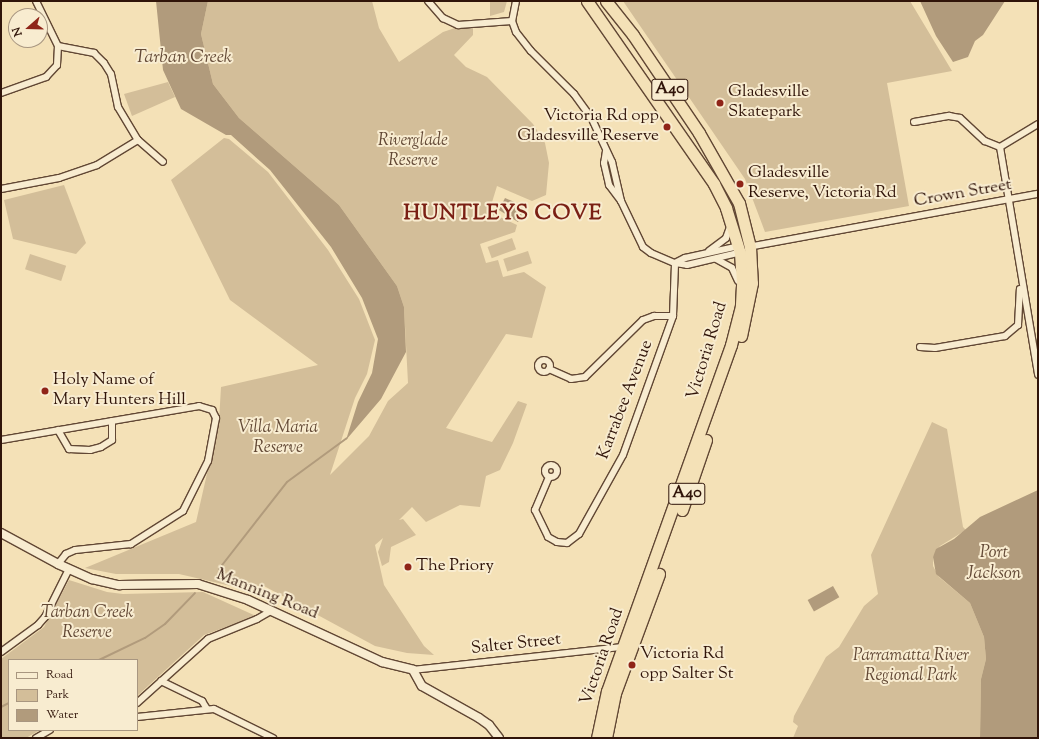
<!DOCTYPE html>
<html>
<head>
<meta charset="utf-8">
<style>
	body { margin:0 }
	#map { position:relative; width:1039px; height:739px; overflow:hidden; background:#f4e1b7; font-family:"Sorts Mill Goudy",serif }
	div>[style] { position:absolute }
	[style*='--x'] { left:calc(var(--x)*1px); top:calc(var(--y)*1px); width:calc(var(--w)*1px); rotate:calc(var(--a)*1deg) }
	.green>* { inset:0; background:#d3be99; transform-origin:0 0 }
	.water>* { inset:0; background:#b19b7c; transform-origin:0 0 }
	.stream>* { height:2px; margin:-1px; padding:0 1px; transform-origin:1px; border-radius:1px; background:#b19b7c }
	.roads { filter:drop-shadow(1px 0 #614734) drop-shadow(-1px 0 #614734) drop-shadow(0 1px #614734) drop-shadow(0 -1px #614734) }
	.minor>* { height:6px; margin:-3px; padding:0 3px; transform-origin:3px; border-radius:3px; background:#f8ecd0 }
	.minor>.ring { margin:-3px; padding:0; box-sizing:content-box; background:none; border:6px solid #f8ecd0; border-radius:50% }
	.tertiary>* { height:8px; margin:-4px; padding:0 4px; transform-origin:4px; border-radius:4px; background:#f8ecd0 }
	.trunk>* { height:11px; margin:-5.5px; padding:0 5.5px; transform-origin:5.5px; border-radius:5.5px; background:#f4e1b7 }
	.dots>* { width:11px; height:11px; translate:-50% -50%; box-sizing:border-box; border:2px solid #f8ecd0; border-radius:50% }
	span { translate:-50% -50%; white-space:nowrap; text-align:center; line-height:1.15; -webkit-text-stroke:4px #f8ecd0; paint-order:stroke }
	.shield-label span { padding:1px 3px; background:#f8ecd0; border:1px solid; border-radius:3px; -webkit-text-stroke-width:0 }
	.shield-label { font-size:16px; color:#301409; font-weight:700 }
	.poi-label { font-size:17px; color:#301409 }
	.left { translate:0 -50%; text-align:left }
	.right { translate:-100% -50%; text-align:right }
	.park-label { font-size:17px; color:#614734; font-style:italic }
	.street-label { font-size:17px; color:#301409 }
	.water-label { font-size:18px; color:#644a37; font-style:italic }
	.district-label { font-size:21px; color:#7a1f14; font-weight:700; letter-spacing:1px }
	.frame { position:absolute; inset:0; border:2px solid #301409; pointer-events:none }
	.legend { position:absolute; left:8px; top:659px; width:130px; height:72px; box-sizing:border-box; background:#f8ecd0; border:1px solid #a89680; margin:0; padding:5px 7px; list-style:none; font-size:12px; color:#301409 }
	.legend li { display:flex; align-items:center; gap:8px; height:20px }
	.legend b { width:20px; border:1px solid #a89680 }
	.north { position:absolute; left:8px; top:8px; width:40px; height:40px; box-sizing:border-box; background:#f8ecd0; border:1px solid #a89680; border-radius:50%; rotate:250deg; font-size:11px; font-weight:700; line-height:16px; text-align:center; color:#301409 }
	.north::after { content:''; display:block; margin:auto; width:14px; height:18px; background:#8f2418; clip-path:polygon(50% 0,100% 100%,50% 72%,0 100%) }
</style>
</head>
<body>
<div id="map">
	<div class="green">
		<div style="clip-path:polygon(208px 1px,372px 1px,379px 28px,399px 62px,443px 32px,458px 27px,473px 27px,473px 35px,454px 55px,466px 67px,487px 77px,533px 124px,545px 143px,549px 163px,546px 195px,532px 201px,497px 186px,489px 212px,517px 225px,515px 232px,480px 244px,486px 263px,498px 260px,503px 277px,524px 272px,546px 287px,532px 338px,506px 334px,446px 428px,492px 442px,518px 401px,527px 404px,513px 443px,500px 470px,486px 476px,480px 507px,460px 505px,426px 522px,412px 507px,399px 520px,403px 519px,416px 535px,391px 547px,389px 562px,382px 566px,378px 552px,383px 538px,375px 545px,384px 585px,424px 646px,434px 655px,407px 653px,375px 646px,264px 586px,231px 586px,179px 574px,116px 574px,85px 568px,196px 522px,219px 421px,221px 387px,318px 365px,230px 300px,171px 180px,224px 138px,229px 139px,268px 172px,328px 250px,359px 299px,375px 340px,367px 374px,355px 398px,330px 475px,369px 436px,388px 401px,408px 383px,404px 307px,397px 286px,339px 205px,239px 118px,213px 84px,201px 34px)"></div>
		<div style="clip-path:polygon(490px 1px,507px 1px,504px 12px,490px 16px)"></div>
		<div style="clip-path:polygon(623px 1px,910px 1px,952px 71px,887px 83px,909px 206px,765px 232px,745px 179px)"></div>
		<div style="clip-path:polygon(168px 82px,175px 97px,132px 116px,124px 94px)"></div>
		<div style="clip-path:polygon(64px 185px,86px 243px,76px 254px,13px 239px,4px 200px)"></div>
		<div style="left:512px;top:238px;width:12px;height:26px;rotate:70deg"></div>
		<div style="left:528px;top:251px;width:13px;height:26px;rotate:72deg"></div>
		<div style="left:30px;top:254px;width:38px;height:16px;rotate:18deg"></div>
		<div style="clip-path:polygon(932px 422px,947px 429px,963px 527px,966px 530px,940px 546px,933px 557px,933px 566px,939px 577px,970px 603px,984px 637px,986px 659px,981px 679px,980px 738px,793px 738px,798px 726px,793px 722px,794px 716px,826px 657px,839px 647px,864px 606px,878px 594px,871px 555px)"></div>
		<div style="clip-path:polygon(69px 580px,107px 592px,123px 594px,203px 592px,256px 616px,204px 635px,137px 696px,137px 660px,9px 660px,9px 730px,40px 730px,26px 738px,1px 738px,1px 659px,44px 627px)"></div>
	</div>
	<div class="water">
		<div style="clip-path:polygon(156px 1px,208px 1px,201px 34px,213px 84px,239px 118px,339px 205px,397px 286px,404px 307px,406px 352px,381px 399px,346px 440px,358px 402px,372px 373px,378px 339px,362px 298px,331px 247px,270px 170px,231px 135px,226px 135px,181px 109px,163px 70px)"></div>
		<div style="clip-path:polygon(920px 1px,1005px 1px,983px 35px,975px 41px,968px 57px,953px 62px,936px 36px)"></div>
		<div style="clip-path:polygon(505px 198px,526px 207px,518px 222px,499px 210px)"></div>
		<div style="clip-path:polygon(1038px 490px,1038px 738px,980px 738px,981px 679px,986px 659px,984px 637px,970px 603px,936px 574px,933px 557px,936px 549px,954px 539px,980px 517px)"></div>
		<div style="left:833px;top:586px;width:13px;height:29px;rotate:61deg"></div>
	</div>
	<div class="stream">
		<div style="--x:219;--y:569;--w:110;--a:-52"></div>
		<div style="--x:287;--y:482;--w:74;--a:-36.3"></div>
		<div style="--x:99;--y:660;--w:51;--a:-25.6"></div>
		<div style="--x:145;--y:638;--w:24;--a:-35"></div>
		<div style="--x:165;--y:624;--w:43;--a:-45.9"></div>
		<div style="--x:1;--y:707;--w:9;--a:-27"></div>
	</div>
	<div class="roads">
		<div class="minor">
			<div style="--x:428;--y:1;--w:23;--a:49"></div>
			<div style="--x:443;--y:18;--w:17;--a:25"></div>
			<div style="--x:458;--y:25;--w:54;--a:-4.2"></div>
			<div style="--x:516;--y:1;--w:20;--a:101"></div>
			<div style="--x:512;--y:21;--w:12;--a:70"></div>
			<div style="--x:516;--y:32;--w:24;--a:52"></div>
			<div style="--x:531;--y:51;--w:61;--a:45"></div>
			<div style="--x:574;--y:94;--w:29;--a:54"></div>
			<div style="--x:591;--y:117;--w:50;--a:65"></div>
			<div style="--x:612;--y:162;--w:40;--a:77"></div>
			<div style="--x:58;--y:46;--w:37;--a:11"></div>
			<div style="--x:94;--y:53;--w:14;--a:45"></div>
			<div style="--x:104;--y:63;--w:13;--a:58"></div>
			<div style="--x:111;--y:74;--w:34;--a:78"></div>
			<div style="--x:118;--y:107;--w:39;--a:59"></div>
			<div style="--x:138;--y:140;--w:33;--a:41"></div>
			<div style="--x:1;--y:93;--w:48;--a:-19.6"></div>
			<div style="--x:46;--y:77;--w:16;--a:-47"></div>
			<div style="--x:57;--y:65;--w:19;--a:-87"></div>
			<div style="--x:58;--y:46;--w:50;--a:-116.1"></div>
			<div style="--x:914;--y:122;--w:36;--a:-10"></div>
			<div style="--x:949;--y:116;--w:11;--a:10"></div>
			<div style="--x:960;--y:118;--w:34;--a:43"></div>
			<div style="--x:985;--y:141;--w:16;--a:22"></div>
			<div style="--x:1000;--y:147;--w:231;--a:80.5"></div>
			<div style="--x:1000;--y:147;--w:44;--a:-31.2"></div>
			<div style="--x:606;--y:151;--w:12;--a:99"></div>
			<div style="--x:604;--y:163;--w:23;--a:77"></div>
			<div style="--x:609;--y:185;--w:20;--a:53"></div>
			<div style="--x:621;--y:201;--w:51;--a:64.4"></div>
			<div style="--x:643;--y:247;--w:10;--a:37"></div>
			<div style="--x:651;--y:253;--w:26;--a:23"></div>
			<div style="--x:675;--y:263;--w:12;--a:9"></div>
			<div style="--x:687;--y:265;--w:57;--a:-13.3"></div>
			<div style="--x:1;--y:189;--w:59;--a:-10.7"></div>
			<div style="--x:59;--y:178;--w:40;--a:-18.9"></div>
			<div style="--x:97;--y:165;--w:48;--a:-31.4"></div>
			<div style="--x:748;--y:247;--w:295;--a:-10.4"></div>
			<div style="--x:709;--y:251;--w:21;--a:-37"></div>
			<div style="--x:726;--y:238;--w:12;--a:-70"></div>
			<div style="--x:716;--y:259;--w:18;--a:29"></div>
			<div style="--x:732;--y:268;--w:14;--a:65"></div>
			<div style="--x:675;--y:263;--w:11;--a:-27"></div>
			<div style="--x:685;--y:258;--w:55;--a:-12.5"></div>
			<div style="--x:920;--y:347;--w:15;--a:4"></div>
			<div style="--x:935;--y:348;--w:71;--a:-9.7"></div>
			<div style="--x:1005;--y:336;--w:17;--a:-40"></div>
			<div style="--x:1018;--y:325;--w:36;--a:-87"></div>
			<div class="ring" style="left:538px;top:360px;width:6px;height:6px"></div>
			<div style="--x:549;--y:369;--w:24;--a:24"></div>
			<div style="--x:571;--y:379;--w:14;--a:-8"></div>
			<div style="--x:585;--y:377;--w:81;--a:-44.5"></div>
			<div style="--x:643;--y:320;--w:12;--a:-20"></div>
			<div style="--x:654;--y:316;--w:19;--a:0"></div>
			<div style="--x:58;--y:430;--w:22;--a:60"></div>
			<div style="--x:69;--y:449;--w:21;--a:3"></div>
			<div style="--x:90;--y:450;--w:11;--a:-15"></div>
			<div style="--x:101;--y:447;--w:13;--a:-32"></div>
			<div style="--x:112;--y:440;--w:19;--a:-90"></div>
			<div style="--x:1;--y:440;--w:201;--a:-9.7"></div>
			<div style="--x:199;--y:406;--w:14;--a:17"></div>
			<div style="--x:212;--y:410;--w:9;--a:63"></div>
			<div style="--x:216;--y:418;--w:44;--a:100.5"></div>
			<div style="--x:208;--y:461;--w:56;--a:116.6"></div>
			<div style="--x:183;--y:511;--w:62;--a:147.6"></div>
			<div style="--x:131;--y:544;--w:56;--a:173.9"></div>
			<div style="--x:75;--y:550;--w:10;--a:156"></div>
			<div style="--x:66;--y:554;--w:13;--a:129"></div>
			<div class="ring" style="left:545px;top:465px;width:6px;height:6px"></div>
			<div style="--x:549;--y:477;--w:36;--a:113"></div>
			<div style="--x:535;--y:510;--w:30;--a:64"></div>
			<div style="--x:548;--y:537;--w:10;--a:29"></div>
			<div style="--x:557;--y:542;--w:10;--a:6"></div>
			<div style="--x:567;--y:543;--w:15;--a:-37"></div>
			<div style="--x:579;--y:534;--w:90;--a:-60.9"></div>
			<div style="--x:623;--y:455;--w:148;--a:-70.2"></div>
			<div style="--x:673;--y:316;--w:53;--a:-87.8"></div>
			<div style="--x:1;--y:652;--w:46;--a:-36.1"></div>
			<div style="--x:38;--y:625;--w:11;--a:-49"></div>
			<div style="--x:45;--y:617;--w:54;--a:-63.4"></div>
			<div style="--x:413;--y:670;--w:210;--a:-6.3"></div>
			<div style="--x:161;--y:681;--w:46;--a:26"></div>
			<div style="--x:202;--y:701;--w:9;--a:58"></div>
			<div style="--x:137;--y:703;--w:96;--a:-42"></div>
			<div style="--x:208;--y:639;--w:53;--a:-22.2"></div>
			<div style="--x:257;--y:619;--w:16;--a:-30"></div>
			<div style="--x:137;--y:717;--w:77;--a:-5.9"></div>
			<div style="--x:214;--y:709;--w:66;--a:26.2"></div>
			<div style="--x:36;--y:738;--w:16;--a:-30"></div>
		</div>
		<div class="tertiary">
			<div style="--x:1;--y:533;--w:65;--a:28.5"></div>
			<div style="--x:58;--y:564;--w:37;--a:24"></div>
			<div style="--x:92;--y:579;--w:28;--a:13"></div>
			<div style="--x:119;--y:585;--w:79;--a:-0.7"></div>
			<div style="--x:198;--y:584;--w:52;--a:17.7"></div>
			<div style="--x:248;--y:600;--w:148;--a:24.8"></div>
			<div style="--x:382;--y:662;--w:32;--a:14"></div>
			<div style="--x:413;--y:670;--w:18;--a:61"></div>
			<div style="--x:422;--y:686;--w:65;--a:29.3"></div>
			<div style="--x:479;--y:718;--w:12;--a:35"></div>
			<div style="--x:489;--y:725;--w:16;--a:52"></div>
		</div>
		<div class="trunk">
			<div style="--x:587;--y:1;--w:223;--a:55.2"></div>
			<div style="--x:714;--y:184;--w:27;--a:63"></div>
			<div style="--x:726;--y:208;--w:47;--a:72.7"></div>
			<div style="--x:740;--y:253;--w:32;--a:86"></div>
			<div style="--x:742;--y:285;--w:21;--a:93"></div>
			<div style="--x:741;--y:306;--w:40;--a:104.4"></div>
			<div style="--x:731;--y:345;--w:368;--a:109.7"></div>
			<div style="--x:607;--y:691;--w:48;--a:102"></div>
			<div style="--x:606;--y:1;--w:43;--a:51.5"></div>
			<div style="--x:633;--y:35;--w:118;--a:56"></div>
			<div style="--x:699;--y:133;--w:81;--a:60.3"></div>
			<div style="--x:739;--y:203;--w:45;--a:76"></div>
			<div style="--x:750;--y:247;--w:36;--a:87"></div>
			<div style="--x:752;--y:283;--w:54;--a:101.7"></div>
			<div style="--x:682;--y:510;--w:74;--a:-71.1"></div>
			<div style="--x:606;--y:738;--w:46;--a:-78.7"></div>
			<div style="--x:615;--y:693;--w:127;--a:-69.7"></div>
		</div>
	</div>
	<div class="dots">
		<div style="left:720px;top:103px;background:#8f2418"></div>
		<div style="left:667px;top:127px;background:#8f2418"></div>
		<div style="left:740px;top:184px;background:#8f2418"></div>
		<div style="left:45px;top:391px;background:#8f2418"></div>
		<div style="left:408px;top:567px;background:#8f2418"></div>
		<div style="left:632px;top:665px;background:#8f2418"></div>
	</div>
	<div class="shield-label">
		<span style="left:670px;top:90px">A40</span>
		<span style="left:687px;top:494px">A40</span>
	</div>
	<div class="poi-label">
		<span class="left" style="left:728px;top:103px">Gladesville<br>Skatepark</span>
		<span class="right" style="left:659px;top:127px">Victoria Rd opp<br>Gladesville Reserve</span>
		<span class="left" style="left:748px;top:184px">Gladesville<br>Reserve, Victoria Rd</span>
		<span class="left" style="left:53px;top:391px">Holy Name of<br>Mary Hunters Hill</span>
		<span class="left" style="left:416px;top:567px">The Priory</span>
		<span class="left" style="left:640px;top:665px">Victoria Rd<br>opp Salter St</span>
	</div>
	<div class="park-label">
		<span style="left:413px;top:152px">Riverglade<br>Reserve</span>
		<span style="left:278px;top:439px">Villa Maria<br>Reserve</span>
		<span style="left:87px;top:624px">Tarban Creek<br>Reserve</span>
		<span style="left:911px;top:667px">Parramatta River<br>Regional Park</span>
	</div>
	<div class="street-label">
		<span style="left:963px;top:194px;rotate:-10deg">Crown Street</span>
		<span style="left:708px;top:351px;rotate:-73deg">Victoria Road</span>
		<span style="left:626px;top:400px;rotate:-69deg">Karrabee Avenue</span>
		<span style="left:267px;top:595px;rotate:22deg">Manning Road</span>
		<span style="left:516px;top:645px;rotate:-6deg">Salter Street</span>
		<span style="left:603px;top:657px;rotate:-71deg">Victoria Road</span>
	</div>
	<div class="water-label">
		<span style="left:183px;top:58px">Tarban Creek</span>
		<span style="left:994px;top:564px">Port<br>Jackson</span>
	</div>
	<div class="district-label">
		<span style="left:503px;top:214px">HUNTLEYS COVE</span>
	</div>
	<div class="frame"></div>
	<ul class="legend">
	<li><b style="height:5px;background:#f8ecd0"></b>Road</li>
	<li><b style="height:11px;background:#d3be99"></b>Park</li>
	<li><b style="height:11px;background:#b19b7c"></b>Water</li>
	</ul>
	<div class="north">N</div>
</div>
</body>
</html>
